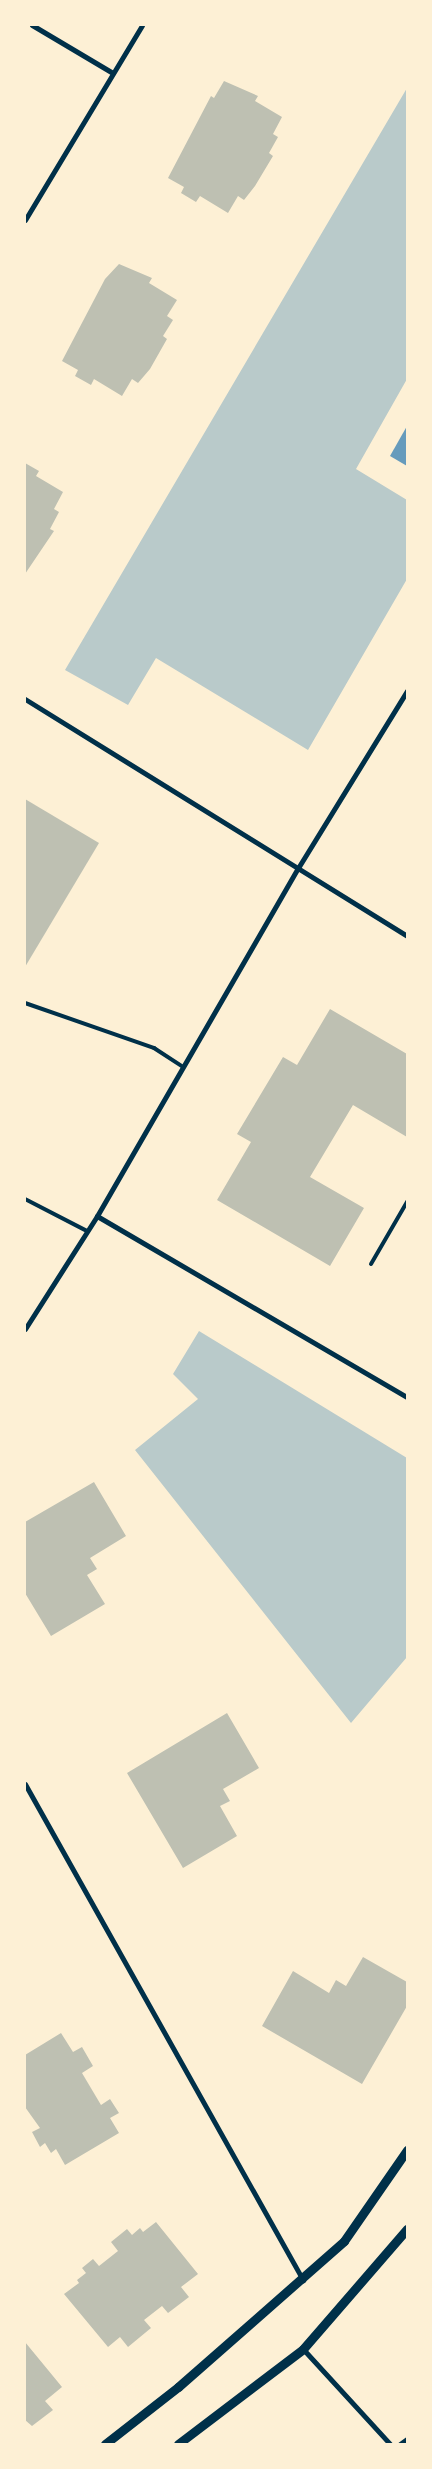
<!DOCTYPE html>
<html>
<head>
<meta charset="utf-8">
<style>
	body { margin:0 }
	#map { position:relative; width:432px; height:2469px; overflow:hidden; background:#fdf0d5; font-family:"Noto Sans",sans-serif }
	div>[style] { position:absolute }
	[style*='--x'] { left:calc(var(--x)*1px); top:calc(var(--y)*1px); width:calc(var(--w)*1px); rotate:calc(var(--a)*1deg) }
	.green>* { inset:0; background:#b9caca }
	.water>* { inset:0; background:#669bbc }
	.building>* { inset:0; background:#bec0b2 }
	.service>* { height:4px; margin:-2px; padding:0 2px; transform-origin:2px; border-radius:2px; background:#003049 }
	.minor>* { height:5px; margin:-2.5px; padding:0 2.5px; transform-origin:2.5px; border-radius:2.5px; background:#003049 }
	.tertiary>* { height:9px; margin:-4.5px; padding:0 4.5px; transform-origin:4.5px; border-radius:4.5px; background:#003049 }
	span { translate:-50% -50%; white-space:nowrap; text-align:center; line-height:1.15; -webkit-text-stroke:5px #fdf0d5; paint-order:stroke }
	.frame { position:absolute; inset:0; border:26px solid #fdf0d5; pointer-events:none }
</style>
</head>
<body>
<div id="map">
	<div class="green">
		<div style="clip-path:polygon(407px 88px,407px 379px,356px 469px,407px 500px,407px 579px,308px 750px,156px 658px,128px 705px,65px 670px)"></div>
		<div style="clip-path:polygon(199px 1331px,407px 1458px,407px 1657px,351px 1723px,135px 1450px,198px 1399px,173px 1374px)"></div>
	</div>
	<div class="water">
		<div style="clip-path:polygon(407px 426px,407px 466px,390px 456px)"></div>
	</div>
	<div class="building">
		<div style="clip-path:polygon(224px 81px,258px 96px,255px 101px,282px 117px,273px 134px,278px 137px,269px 153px,273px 156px,255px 186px,244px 200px,238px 196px,228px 213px,200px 196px,196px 202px,181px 193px,184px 187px,168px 178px,211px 96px,214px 98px)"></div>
		<div style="clip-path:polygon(119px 264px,152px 278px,149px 283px,177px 300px,167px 316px,173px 320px,163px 336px,167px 339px,150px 369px,138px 383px,132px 379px,122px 396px,94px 379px,91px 385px,75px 376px,78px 370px,62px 361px,105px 279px)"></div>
		<div style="clip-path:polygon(25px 463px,39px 471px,36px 476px,63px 492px,54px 509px,59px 512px,50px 529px,54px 531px,25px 574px)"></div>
		<div style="clip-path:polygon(25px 799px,99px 843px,25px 967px)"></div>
		<div style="clip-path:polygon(330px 1009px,407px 1054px,407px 1137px,353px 1105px,310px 1177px,364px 1208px,330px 1266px,217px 1200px,251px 1142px,237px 1134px,283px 1057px,297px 1065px)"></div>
		<div style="clip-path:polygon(94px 1482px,126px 1536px,90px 1558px,97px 1569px,87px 1575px,105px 1604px,51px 1636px,25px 1593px,25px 1522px)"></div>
		<div style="clip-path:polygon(227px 1713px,259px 1768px,223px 1789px,230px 1801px,220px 1806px,237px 1836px,183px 1868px,127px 1773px)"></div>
		<div style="clip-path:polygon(363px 1957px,407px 1982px,407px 2006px,362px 2084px,262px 2026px,293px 1971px,329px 1993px,336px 1980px,346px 1986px)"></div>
		<div style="clip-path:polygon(61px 2033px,73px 2052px,82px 2047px,93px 2066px,82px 2073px,101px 2105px,110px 2099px,119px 2113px,110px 2118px,119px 2133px,65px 2165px,56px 2149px,51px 2153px,45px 2143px,40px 2147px,32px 2132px,40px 2128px,25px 2107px,25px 2055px)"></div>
		<div style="clip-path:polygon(156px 2222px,198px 2274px,181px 2287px,189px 2297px,168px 2313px,162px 2306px,144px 2320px,151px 2328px,128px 2347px,120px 2337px,108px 2347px,64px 2294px,79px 2283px,77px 2280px,86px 2273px,82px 2268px,93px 2259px,99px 2266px,118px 2251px,111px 2242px,127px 2229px,132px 2235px,140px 2228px,143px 2232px)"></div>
		<div style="clip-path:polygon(25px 2342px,62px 2387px,45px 2401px,53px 2410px,32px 2426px,25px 2420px)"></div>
	</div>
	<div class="service">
		<div style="--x:25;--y:1003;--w:137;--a:19.2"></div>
		<div style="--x:154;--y:1048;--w:35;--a:33"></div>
		<div style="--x:25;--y:1199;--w:70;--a:27.3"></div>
		<div style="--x:371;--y:1264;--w:72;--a:-59.9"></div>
	</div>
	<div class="minor">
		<div style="--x:32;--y:25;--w:94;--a:30.7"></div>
		<div style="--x:25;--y:220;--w:227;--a:-59"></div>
		<div style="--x:25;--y:699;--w:450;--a:31.8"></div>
		<div style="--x:97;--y:1216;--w:359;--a:30.3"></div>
		<div style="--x:25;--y:1329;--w:134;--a:-57.5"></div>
		<div style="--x:97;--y:1216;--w:402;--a:-60"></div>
		<div style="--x:298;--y:868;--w:208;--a:-58.4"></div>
		<div style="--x:25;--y:1784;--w:569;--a:60.73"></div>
		<div style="--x:303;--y:2349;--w:129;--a:47.5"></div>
		<div style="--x:400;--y:2444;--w:9;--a:-36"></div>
	</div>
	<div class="tertiary">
		<div style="--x:105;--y:2444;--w:93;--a:-38"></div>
		<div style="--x:178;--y:2387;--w:221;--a:-41.3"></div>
		<div style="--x:344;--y:2241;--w:111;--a:-55.3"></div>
		<div style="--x:178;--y:2444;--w:157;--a:-37.2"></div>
		<div style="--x:303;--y:2349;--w:159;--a:-49.1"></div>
	</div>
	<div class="frame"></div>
</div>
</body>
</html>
